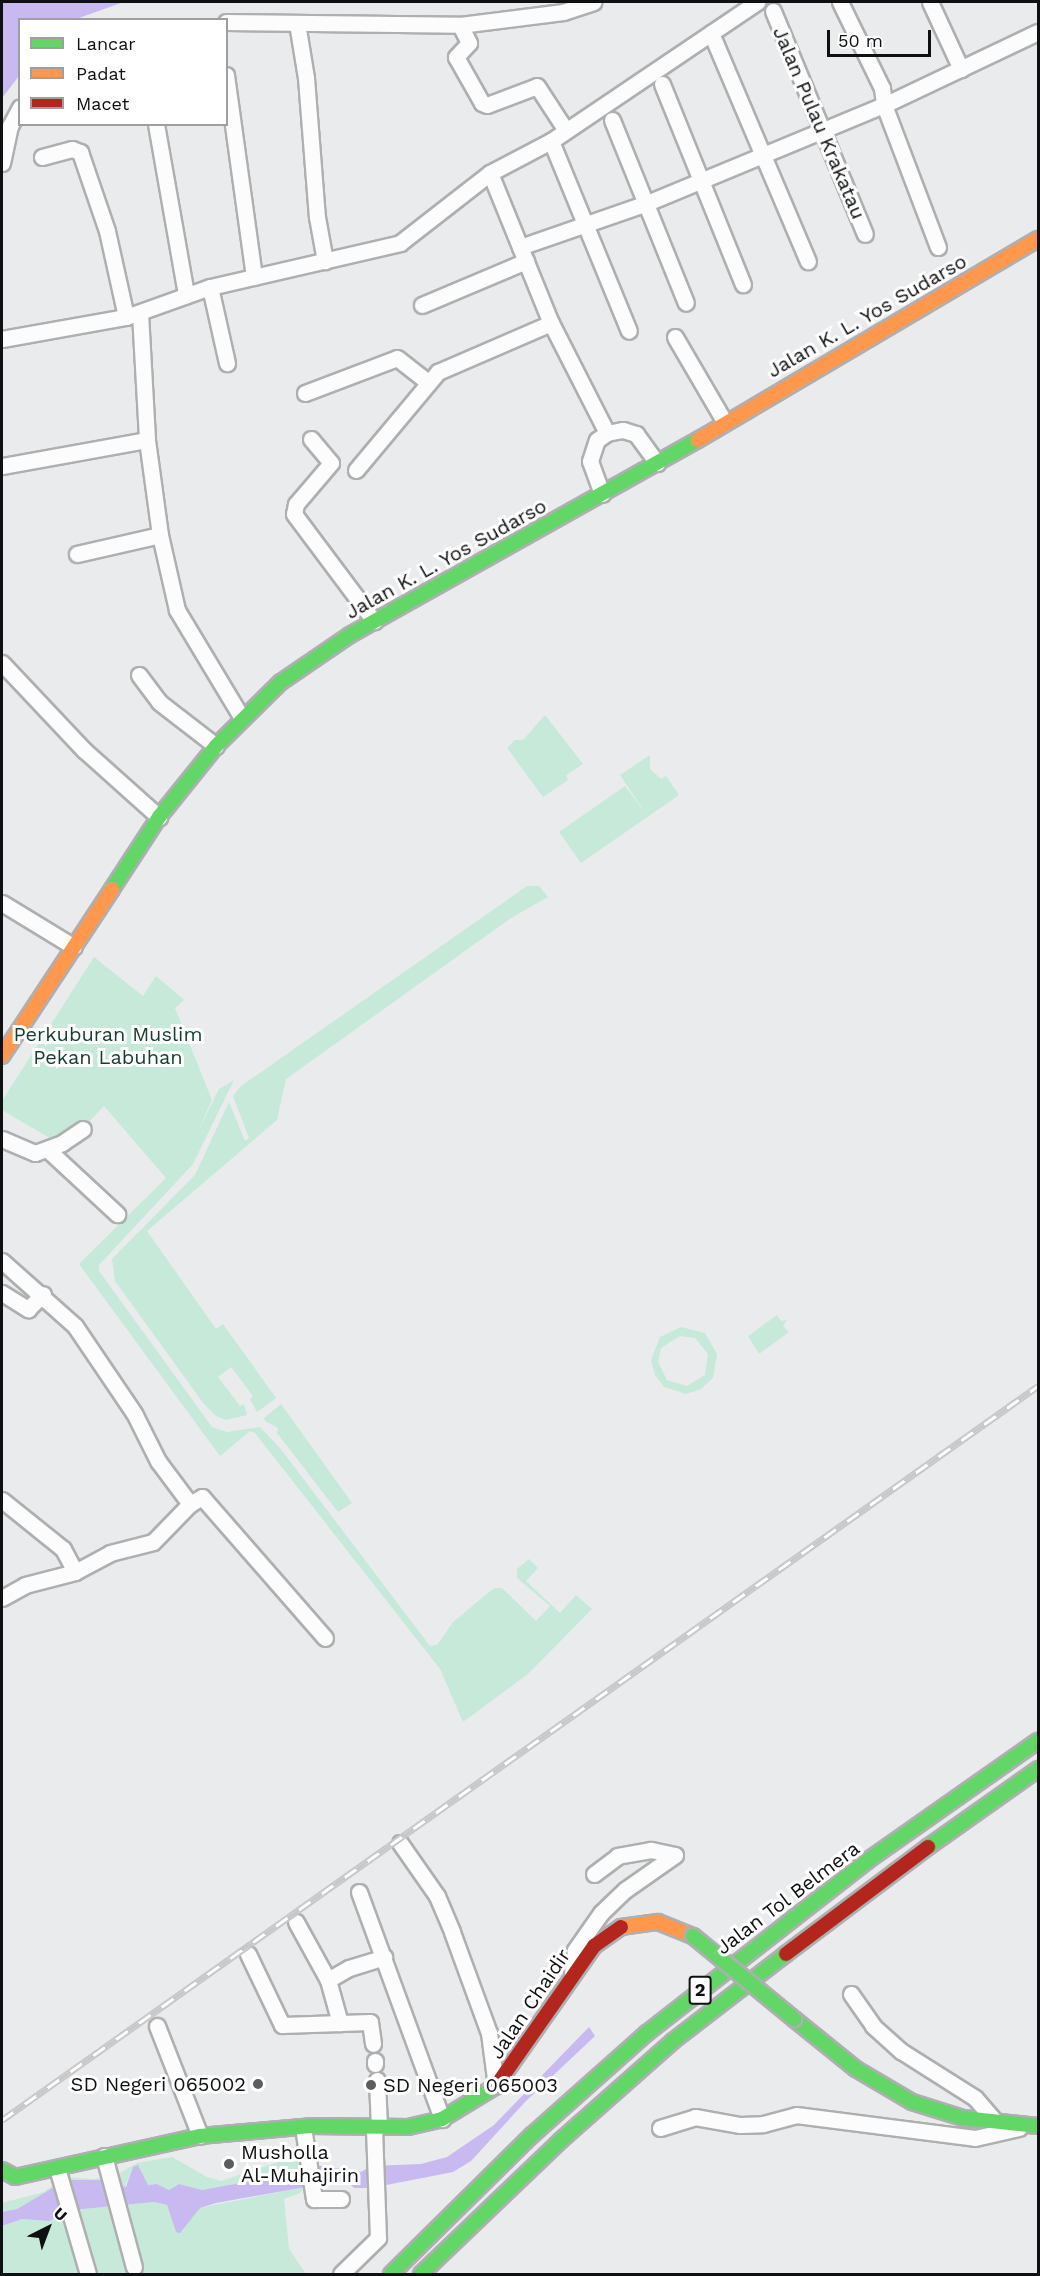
<!DOCTYPE html>
<html>
<head>
<meta charset="utf-8">
<style>
	body { margin:0 }
	#map { position:relative; width:1040px; height:2276px; overflow:hidden; background:#e9ebed; font-family:"Work Sans",sans-serif }
	div>[style] { position:absolute }
	[style*='--x'] { left:calc(var(--x)*1px); top:calc(var(--y)*1px); width:calc(var(--w)*1px); rotate:calc(var(--a)*1deg) }
	.green>* { inset:0; background:#c7e9da }
	.water>* { inset:0; background:#c8b9f0 }
	.roads { filter:drop-shadow(2px 0 #aeafb0) drop-shadow(-2px 0 #aeafb0) drop-shadow(0 2px #aeafb0) drop-shadow(0 -2px #aeafb0) }
	.street>* { height:15px; margin:-7.5px; padding:0 7.5px; transform-origin:7.5px; border-radius:7.5px; background:#fcfcfc }
	.fast>* { height:14px; margin:-7px; padding:0 7px; transform-origin:7px; border-radius:7px; background:#63d668 }
	.slow>* { height:14px; margin:-7px; padding:0 7px; transform-origin:7px; border-radius:7px; background:#ff974d }
	.jam>* { height:14px; margin:-7px; padding:0 7px; transform-origin:7px; border-radius:7px; background:#b3261e }
	.rail>* { height:7px; margin-top:-3.5px; transform-origin:0; background:repeating-linear-gradient(90deg,#fff 0 14px,#c8c8c8 0 28px); box-sizing:border-box; border-block:2px solid #c8c8c8 }
	.bridges { filter:drop-shadow(2px 0 #aeafb0) drop-shadow(-2px 0 #aeafb0) drop-shadow(0 2px #aeafb0) drop-shadow(0 -2px #aeafb0) }
	.fast-bridge>* { height:14px; margin:-7px; padding:0 7px; transform-origin:7px; border-radius:7px; background:#63d668 }
	.dots>* { width:16px; height:16px; translate:-50% -50%; box-sizing:border-box; border:3px solid #fff; border-radius:50% }
	span { translate:-50% -50%; white-space:nowrap; text-align:center; line-height:1.15; -webkit-text-stroke:6px #fff; paint-order:stroke }
	.shield-label span { padding:2px 4px; background:#fff; border:2px solid; border-radius:4px; -webkit-text-stroke-width:0 }
	.shield-label { font-size:18px; color:#0f1011; font-weight:700 }
	.street-label { font-size:20px; color:#0f1011 }
	.park-label { font-size:20px; color:#133e2e }
	.poi-label { font-size:20px; color:#0f1011 }
	.right { translate:-100% -50%; text-align:right }
	.left { translate:0 -50%; text-align:left }
	.frame { position:absolute; inset:0; border:3px solid #0f1011; pointer-events:none }
	.legend { position:absolute; left:18px; top:18px; width:210px; height:108px; box-sizing:border-box; background:#fff; border:2px solid #9f9fa0; margin:0; padding:8px 10px; list-style:none; font-size:18px; color:#0f1011 }
	.legend li { display:flex; align-items:center; gap:12px; height:30px }
	.legend b { width:30px; border:2px solid #9f9fa0 }
	.north { position:absolute; left:18px; top:2198px; width:60px; height:60px; -webkit-text-stroke:4px #fff; paint-order:stroke; rotate:42deg; font-size:16px; font-weight:700; line-height:24px; text-align:center; color:#0f1011 }
	.north::after { content:''; display:block; margin:auto; width:21px; height:27px; background:#0f1011; clip-path:polygon(50% 0,100% 100%,50% 72%,0 100%) }
	.scale { position:absolute; left:827px; top:30px; width:104px; height:27px; box-sizing:border-box; border:3px solid #0f1011; border-top:0; padding-left:8px; font-size:18px; line-height:21px; white-space:nowrap; color:#0f1011; -webkit-text-stroke:4px #fff; paint-order:stroke }
</style>
</head>
<body>
<div id="map">
	<div class="green">
		<div style="clip-path:polygon(545px 715px,583px 764px,566px 775px,568px 780px,543px 797px,507px 748px,515px 740px,523px 740px)"></div>
		<div style="clip-path:polygon(650px 755px,650px 769px,661px 779px,666px 776px,679px 795px,581px 863px,559px 832px,625px 786px,646px 814px,620px 775px)"></div>
		<div style="clip-path:polygon(527px 886px,539px 886px,548px 897px,511px 918px,286px 1079px,277px 1120px,147px 1231px,216px 1329px,223px 1324px,276px 1398px,257px 1412px,250px 1399px,253px 1396px,231px 1367px,218px 1377px,240px 1406px,244px 1404px,247px 1415px,226px 1420px,216px 1416px,204px 1404px,115px 1281px,112px 1259px,195px 1175px,229px 1102px,245px 1141px,249px 1138px,233px 1096px,241px 1086px)"></div>
		<div style="clip-path:polygon(94px 957px,143px 996px,156px 976px,184px 1000px,175px 1008px,212px 1100px,197px 1134px,219px 1089px,234px 1080px,193px 1164px,99px 1265px,99px 1271px,212px 1427px,227px 1432px,260px 1427px,280px 1448px,430px 1646px,437px 1645px,453px 1622px,494px 1588px,502px 1588px,536px 1621px,550px 1606px,517px 1578px,517px 1569px,529px 1559px,538px 1568px,526px 1581px,560px 1613px,576px 1595px,592px 1609px,528px 1674px,463px 1722px,440px 1669px,255px 1433px,250px 1431px,220px 1456px,79px 1264px,166px 1178px,104px 1106px,89px 1122px,50px 1138px,2px 1110px,2px 1101px)"></div>
		<div style="clip-path:polygon(777px 1315px,781px 1321px,787px 1320px,783px 1326px,789px 1332px,759px 1354px,748px 1336px)"></div>
		<div style="clip-path:polygon(evenodd,681px 1327px,705px 1333px,717px 1354px,713px 1378px,701px 1389px,686px 1394px,664px 1387px,655px 1375px,651px 1360px,660px 1337px,681px 1327px,680px 1336px,695px 1338px,708px 1354px,705px 1375px,687px 1386px,667px 1380px,658px 1362px,661px 1348px,680px 1336px)"></div>
		<div style="clip-path:polygon(281px 1404px,352px 1503px,338px 1512px,277px 1433px,278px 1428px,265px 1421px,264px 1418px)"></div>
		<div style="clip-path:polygon(299px 2155px,304px 2171px,202px 2190px,179px 2184px,169px 2190px,157px 2184px,148px 2185px,133px 2167px,125px 2187px,103px 2180px,66px 2180px,17px 2209px,2px 2212px,2px 2203px,44px 2192px,64px 2177px,94px 2179px,116px 2175px,137px 2163px,172px 2157px,207px 2177px,221px 2181px)"></div>
		<div style="clip-path:polygon(305px 2187px,300px 2193px,284px 2199px,289px 2249px,306px 2274px,2px 2274px,2px 2226px,22px 2219px,49px 2221px,73px 2210px,154px 2202px,167px 2205px,176px 2232px,199px 2208px)"></div>
	</div>
	<div class="water">
		<div style="clip-path:polygon(2px 2px,124px 2px,76px 19px,20px 20px,19px 76px,2px 98px)"></div>
		<div style="clip-path:polygon(589px 2027px,595px 2036px,525px 2102px,471px 2161px,453px 2172px,371px 2188px,354px 2188px,348px 2182px,328px 2183px,216px 2203px,200px 2208px,180px 2233px,176px 2232px,167px 2205px,154px 2202px,73px 2210px,49px 2221px,22px 2219px,2px 2226px,2px 2212px,17px 2209px,66px 2180px,103px 2180px,126px 2187px,133px 2167px,138px 2165px,148px 2185px,157px 2184px,169px 2190px,179px 2184px,202px 2190px,304px 2171px,314px 2165px,361px 2172px,371px 2166px,421px 2164px,447px 2157px,494px 2125px)"></div>
	</div>
	<div class="roads">
		<div class="street">
			<div style="--x:840;--y:2;--w:96;--a:64"></div>
			<div style="--x:882;--y:88;--w:17;--a:83"></div>
			<div style="--x:884;--y:105;--w:152;--a:69.2"></div>
			<div style="--x:930;--y:2;--w:74;--a:65.2"></div>
			<div style="--x:773;--y:11;--w:241;--a:67.6"></div>
			<div style="--x:226;--y:22;--w:234;--a:0.7"></div>
			<div style="--x:460;--y:25;--w:104;--a:-7.2"></div>
			<div style="--x:563;--y:12;--w:32;--a:-18"></div>
			<div style="--x:297;--y:23;--w:56;--a:80.7"></div>
			<div style="--x:306;--y:78;--w:139;--a:85.5"></div>
			<div style="--x:317;--y:217;--w:45;--a:79.7"></div>
			<div style="--x:460;--y:25;--w:20;--a:63"></div>
			<div style="--x:469;--y:43;--w:19;--a:133"></div>
			<div style="--x:456;--y:57;--w:53;--a:60.5"></div>
			<div style="--x:482;--y:103;--w:5;--a:22"></div>
			<div style="--x:487;--y:105;--w:53;--a:-20.8"></div>
			<div style="--x:537;--y:86;--w:51;--a:56.9"></div>
			<div style="--x:711;--y:33;--w:248;--a:67"></div>
			<div style="--x:226;--y:75;--w:204;--a:82.1"></div>
			<div style="--x:662;--y:84;--w:216;--a:68"></div>
			<div style="--x:612;--y:120;--w:197;--a:68"></div>
			<div style="--x:156;--y:124;--w:174;--a:80"></div>
			<div style="--x:551;--y:141;--w:205;--a:67.7"></div>
			<div style="--x:42;--y:157;--w:31;--a:-15"></div>
			<div style="--x:72;--y:149;--w:9;--a:21"></div>
			<div style="--x:80;--y:152;--w:83;--a:71.1"></div>
			<div style="--x:107;--y:231;--w:88;--a:77.5"></div>
			<div style="--x:2;--y:163;--w:38;--a:-78"></div>
			<div style="--x:10;--y:126;--w:21;--a:-62"></div>
			<div style="--x:490;--y:173;--w:162;--a:67.9"></div>
			<div style="--x:551;--y:323;--w:123;--a:63"></div>
			<div style="--x:520;--y:247;--w:134;--a:-19.1"></div>
			<div style="--x:647;--y:203;--w:256;--a:-22.5"></div>
			<div style="--x:884;--y:105;--w:170;--a:-25.4"></div>
			<div style="--x:210;--y:287;--w:78;--a:77.4"></div>
			<div style="--x:422;--y:305;--w:113;--a:-22.9"></div>
			<div style="--x:140;--y:313;--w:127;--a:86.8"></div>
			<div style="--x:147;--y:440;--w:96;--a:82.2"></div>
			<div style="--x:160;--y:535;--w:77;--a:77.2"></div>
			<div style="--x:177;--y:610;--w:126;--a:59"></div>
			<div style="--x:675;--y:337;--w:97;--a:59.7"></div>
			<div style="--x:2;--y:339;--w:126;--a:-10.1"></div>
			<div style="--x:126;--y:317;--w:89;--a:-19.7"></div>
			<div style="--x:210;--y:287;--w:195;--a:-13"></div>
			<div style="--x:400;--y:243;--w:114;--a:-37.9"></div>
			<div style="--x:490;--y:173;--w:69;--a:-27.7"></div>
			<div style="--x:551;--y:141;--w:249;--a:-34"></div>
			<div style="--x:305;--y:393;--w:98;--a:-20.8"></div>
			<div style="--x:397;--y:358;--w:39;--a:38"></div>
			<div style="--x:311;--y:439;--w:31;--a:50"></div>
			<div style="--x:331;--y:463;--w:54;--a:130.5"></div>
			<div style="--x:296;--y:504;--w:10;--a:101"></div>
			<div style="--x:294;--y:514;--w:134;--a:53.2"></div>
			<div style="--x:2;--y:466;--w:147;--a:-10.2"></div>
			<div style="--x:356;--y:470;--w:128;--a:-50.1"></div>
			<div style="--x:438;--y:372;--w:123;--a:-23.4"></div>
			<div style="--x:602;--y:494;--w:35;--a:-110"></div>
			<div style="--x:590;--y:461;--w:22;--a:-72"></div>
			<div style="--x:597;--y:440;--w:12;--a:-35"></div>
			<div style="--x:607;--y:433;--w:16;--a:-11"></div>
			<div style="--x:623;--y:430;--w:14;--a:17"></div>
			<div style="--x:636;--y:434;--w:36;--a:54"></div>
			<div style="--x:77;--y:554;--w:85;--a:-12.9"></div>
			<div style="--x:2;--y:663;--w:120;--a:46.7"></div>
			<div style="--x:84;--y:750;--w:101;--a:41.8"></div>
			<div style="--x:139;--y:675;--w:34;--a:53"></div>
			<div style="--x:159;--y:702;--w:72;--a:37.7"></div>
			<div style="--x:2;--y:903;--w:84;--a:31.4"></div>
			<div style="--x:2;--y:1139;--w:36;--a:23"></div>
			<div style="--x:35;--y:1153;--w:29;--a:-20"></div>
			<div style="--x:62;--y:1143;--w:25;--a:-34"></div>
			<div style="--x:47;--y:1149;--w:96;--a:42.9"></div>
			<div style="--x:2;--y:1261;--w:98;--a:41.7"></div>
			<div style="--x:75;--y:1326;--w:105;--a:55.9"></div>
			<div style="--x:134;--y:1413;--w:54;--a:63.4"></div>
			<div style="--x:158;--y:1461;--w:54;--a:53.3"></div>
			<div style="--x:2;--y:1293;--w:31;--a:32"></div>
			<div style="--x:28;--y:1309;--w:21;--a:-45"></div>
			<div style="--x:2;--y:1500;--w:78;--a:38.8"></div>
			<div style="--x:63;--y:1549;--w:26;--a:62"></div>
			<div style="--x:2;--y:1598;--w:26;--a:-29"></div>
			<div style="--x:25;--y:1585;--w:52;--a:-14.6"></div>
			<div style="--x:75;--y:1572;--w:40;--a:-28"></div>
			<div style="--x:110;--y:1553;--w:44;--a:-14.3"></div>
			<div style="--x:153;--y:1542;--w:53;--a:-45.8"></div>
			<div style="--x:190;--y:1504;--w:14;--a:-30"></div>
			<div style="--x:202;--y:1497;--w:187;--a:48.9"></div>
			<div style="--x:400;--y:1843;--w:65;--a:55.1"></div>
			<div style="--x:437;--y:1896;--w:39;--a:67"></div>
			<div style="--x:452;--y:1932;--w:108;--a:69.9"></div>
			<div style="--x:489;--y:2033;--w:53;--a:82.5"></div>
			<div style="--x:359;--y:1892;--w:242;--a:69.9"></div>
			<div style="--x:296;--y:1922;--w:66;--a:61.1"></div>
			<div style="--x:328;--y:1980;--w:45;--a:74.4"></div>
			<div style="--x:248;--y:1954;--w:79;--a:64.4"></div>
			<div style="--x:282;--y:2025;--w:88;--a:-2"></div>
			<div style="--x:370;--y:2022;--w:22;--a:82"></div>
			<div style="--x:572;--y:1974;--w:24;--a:-83"></div>
			<div style="--x:575;--y:1950;--w:45;--a:-54.9"></div>
			<div style="--x:601;--y:1913;--w:33;--a:-44"></div>
			<div style="--x:625;--y:1890;--w:61;--a:-35"></div>
			<div style="--x:675;--y:1855;--w:25;--a:-168"></div>
			<div style="--x:651;--y:1850;--w:34;--a:170"></div>
			<div style="--x:618;--y:1856;--w:30;--a:143"></div>
			<div style="--x:328;--y:1980;--w:24;--a:-30"></div>
			<div style="--x:349;--y:1968;--w:37;--a:-17"></div>
			<div style="--x:851;--y:1994;--w:39;--a:55"></div>
			<div style="--x:873;--y:2026;--w:38;--a:42"></div>
			<div style="--x:901;--y:2051;--w:88;--a:32.4"></div>
			<div style="--x:975;--y:2098;--w:32;--a:49"></div>
			<div style="--x:157;--y:2026;--w:118;--a:68.6"></div>
			<div style="--x:375;--y:2061;--w:3;--a:90"></div>
			<div style="--x:377;--y:2080;--w:47;--a:87.6"></div>
			<div style="--x:303;--y:2127;--w:73;--a:81.3"></div>
			<div style="--x:314;--y:2199;--w:27;--a:0"></div>
			<div style="--x:660;--y:2128;--w:37;--a:-17"></div>
			<div style="--x:695;--y:2117;--w:46;--a:10.1"></div>
			<div style="--x:740;--y:2125;--w:23;--a:-2"></div>
			<div style="--x:763;--y:2124;--w:34;--a:-15"></div>
			<div style="--x:796;--y:2115;--w:180;--a:7.3"></div>
			<div style="--x:975;--y:2138;--w:45;--a:-12.8"></div>
			<div style="--x:104;--y:2156;--w:115;--a:74.9"></div>
			<div style="--x:57;--y:2168;--w:110;--a:73.7"></div>
			<div style="--x:341;--y:2274;--w:52;--a:-44.2"></div>
			<div style="--x:378;--y:2238;--w:111;--a:-92.1"></div>
		</div>
		<div class="fast">
			<div style="--x:112;--y:889;--w:86;--a:-56.9"></div>
			<div style="--x:159;--y:817;--w:91;--a:-51.2"></div>
			<div style="--x:216;--y:746;--w:91;--a:-44.6"></div>
			<div style="--x:281;--y:682;--w:83;--a:-34.3"></div>
			<div style="--x:350;--y:635;--w:399;--a:-29.3"></div>
			<div style="--x:928;--y:1847;--w:135;--a:-35.3"></div>
			<div style="--x:794;--y:2019;--w:80;--a:38.9"></div>
			<div style="--x:856;--y:2069;--w:65;--a:30.5"></div>
			<div style="--x:912;--y:2102;--w:53;--a:17.4"></div>
			<div style="--x:963;--y:2118;--w:75;--a:6.1"></div>
			<div style="--x:2;--y:2170;--w:15;--a:28"></div>
			<div style="--x:15;--y:2177;--w:189;--a:-12.5"></div>
			<div style="--x:200;--y:2136;--w:111;--a:-5.1"></div>
			<div style="--x:311;--y:2126;--w:97;--a:0.6"></div>
			<div style="--x:408;--y:2127;--w:35;--a:-13"></div>
			<div style="--x:442;--y:2119;--w:63;--a:-31.4"></div>
			<div style="--x:391;--y:2274;--w:198;--a:-44.6"></div>
			<div style="--x:532;--y:2135;--w:154;--a:-41.6"></div>
			<div style="--x:647;--y:2033;--w:279;--a:-38"></div>
			<div style="--x:867;--y:1861;--w:209;--a:-35.1"></div>
			<div style="--x:421;--y:2274;--w:192;--a:-43.7"></div>
			<div style="--x:560;--y:2141;--w:151;--a:-41.5"></div>
			<div style="--x:673;--y:2041;--w:143;--a:-37.6"></div>
		</div>
		<div class="slow">
			<div style="--x:698;--y:440;--w:395;--a:-30.6"></div>
			<div style="--x:2;--y:1056;--w:200;--a:-56.6"></div>
			<div style="--x:621;--y:1927;--w:37;--a:-8"></div>
			<div style="--x:658;--y:1922;--w:38;--a:22"></div>
		</div>
		<div class="jam">
			<div style="--x:786;--y:1954;--w:178;--a:-37"></div>
			<div style="--x:496;--y:2086;--w:171;--a:-55"></div>
			<div style="--x:594;--y:1946;--w:33;--a:-35"></div>
		</div>
	</div>
	<div class="rail">
		<div style="--x:2;--y:2120;--w:1270;--a:-35.32"></div>
	</div>
	<div class="bridges">
		<div class="fast-bridge">
			<div style="--x:693;--y:1936;--w:131;--a:39.4"></div>
		</div>
	</div>
	<div class="dots">
		<div style="left:258px;top:2084px;background:#5b5d5e"></div>
		<div style="left:371px;top:2085px;background:#5b5d5e"></div>
		<div style="left:229px;top:2164px;background:#5b5d5e"></div>
	</div>
	<div class="shield-label">
		<span style="left:700px;top:1990px">2</span>
	</div>
	<div class="street-label">
		<span style="left:819px;top:123px;rotate:67deg">Jalan Pulau Krakatau</span>
		<span style="left:867px;top:316px;rotate:-30deg">Jalan K. L. Yos Sudarso</span>
		<span style="left:446px;top:559px;rotate:-29deg">Jalan K. L. Yos Sudarso</span>
		<span style="left:788px;top:1898px;rotate:-37deg">Jalan Tol Belmera</span>
		<span style="left:530px;top:2004px;rotate:-56deg">Jalan Chaidir</span>
	</div>
	<div class="park-label">
		<span style="left:108px;top:1046px">Perkuburan Muslim<br>Pekan Labuhan</span>
	</div>
	<div class="poi-label">
		<span class="right" style="left:246px;top:2084px">SD Negeri 065002</span>
		<span class="left" style="left:383px;top:2085px">SD Negeri 065003</span>
		<span class="left" style="left:241px;top:2164px">Musholla<br>Al-Muhajirin</span>
	</div>
	<div class="frame"></div>
	<ul class="legend">
	<li><b style="height:8px;background:#63d668"></b>Lancar</li>
	<li><b style="height:8px;background:#ff974d"></b>Padat</li>
	<li><b style="height:8px;background:#b3261e"></b>Macet</li>
	</ul>
	<div class="north">U</div>
	<div class="scale">50 m</div>
</div>
</body>
</html>
